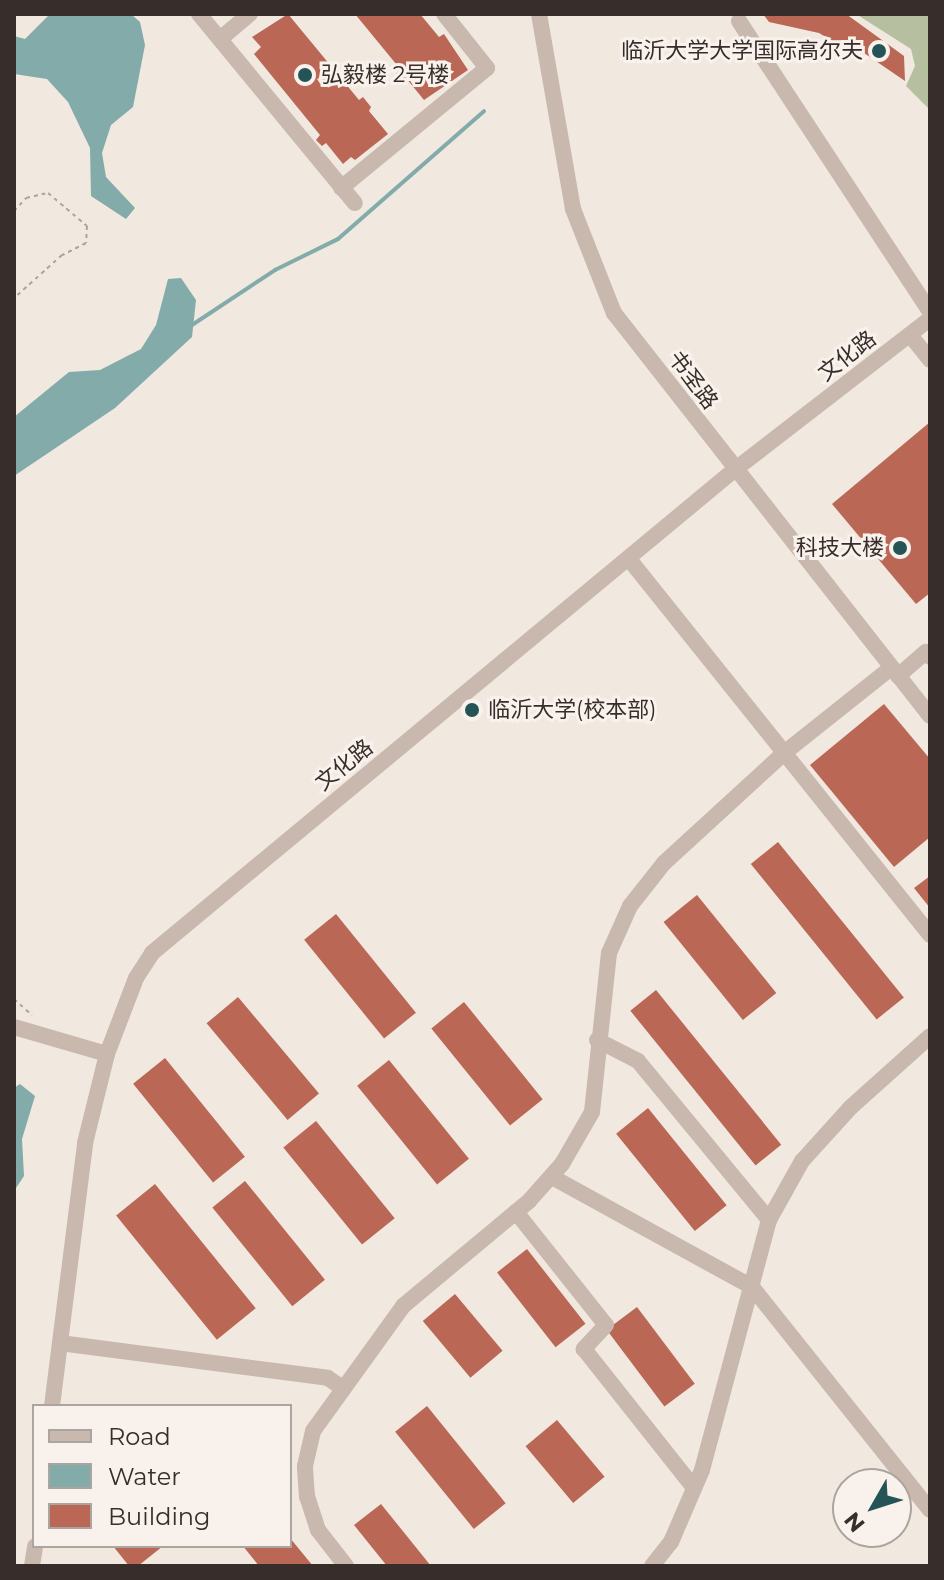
<!DOCTYPE html>
<html>
<head>
<meta charset="utf-8">
<style>
	body { margin:0 }
	#map { position:relative; width:944px; height:1580px; overflow:hidden; background:#f1e8e0; font-family:Montserrat,"Noto Sans SC",sans-serif }
	div>[style] { position:absolute }
	[style*='--x'] { left:calc(var(--x)*1px); top:calc(var(--y)*1px); width:calc(var(--w)*1px); rotate:calc(var(--a)*1deg) }
	.green>* { inset:0; background:#b7bfa1 }
	.water>* { inset:0; background:#82abaa }
	.stream>* { height:4px; margin:-2px; padding:0 2px; transform-origin:2px; border-radius:2px; background:#82abaa }
	.building>* { inset:0; background:#ba6755; transform-origin:0 0 }
	.path>* { height:2px; margin-top:-1px; transform-origin:0; background:repeating-linear-gradient(90deg,#b4a297 0 4px,transparent 0 8px) }
	.minor>* { height:16px; margin:-8px; padding:0 8px; transform-origin:8px; border-radius:8px; background:#c8b8ad }
	.dots>* { width:22px; height:22px; translate:-50% -50%; box-sizing:border-box; border:4px solid #f9f2ec; border-radius:50% }
	span { translate:-50% -50%; white-space:nowrap; text-align:center; line-height:1.15; -webkit-text-stroke:6px #f9f2ec; paint-order:stroke }
	.poi-label { font-size:22px; color:#372e2b }
	.right { translate:-100% -50%; text-align:right }
	.left { translate:0 -50%; text-align:left }
	.street-label { font-size:22px; color:#372e2b }
	.frame { position:absolute; inset:0; border:16px solid #372e2b; pointer-events:none }
	.legend { position:absolute; left:32px; top:1404px; width:260px; height:144px; box-sizing:border-box; background:#f9f2ec; border:2px solid #aba49f; margin:0; padding:10px 14px; list-style:none; font-size:24px; color:#372e2b }
	.legend li { display:flex; align-items:center; gap:16px; height:40px }
	.legend b { width:40px; border:2px solid #aba49f }
	.north { position:absolute; left:832px; top:1468px; width:80px; height:80px; box-sizing:border-box; background:#f9f2ec; border:2px solid #aba49f; border-radius:50%; rotate:231deg; font-size:22px; font-weight:700; line-height:32px; text-align:center; color:#372e2b }
	.north::after { content:''; display:block; margin:auto; width:28px; height:36px; background:#245455; clip-path:polygon(50% 0,100% 100%,50% 72%,0 100%) }
</style>
</head>
<body>
<div id="map">
	<div class="green">
		<div style="clip-path:polygon(856px 14px,930px 14px,930px 110px,906px 86px,915px 66px,911px 49px)"></div>
	</div>
	<div class="water">
		<div style="clip-path:polygon(50px 14px,131px 14px,140px 22px,145px 45px,133px 107px,111px 125px,102px 153px,106px 177px,135px 208px,126px 219px,91px 196px,90px 148px,68px 102px,47px 79px,14px 74px,14px 36px,25px 39px)"></div>
		<div style="clip-path:polygon(181px 278px,196px 300px,192px 337px,115px 408px,14px 476px,14px 417px,69px 372px,100px 370px,141px 349px,156px 325px,168px 279px)"></div>
		<div style="clip-path:polygon(20px 1084px,35px 1096px,22px 1139px,24px 1176px,14px 1191px,14px 1088px)"></div>
	</div>
	<div class="stream">
		<div style="--x:192;--y:325;--w:100;--a:-33.5"></div>
		<div style="--x:275;--y:270;--w:70;--a:-26.2"></div>
		<div style="--x:338;--y:239;--w:194;--a:-41.2"></div>
	</div>
	<div class="building">
		<div style="clip-path:polygon(288px 14px,359px 100px,363px 97px,371px 107px,369px 111px,388px 134px,355px 160px,351px 157px,343px 164px,326px 143px,322px 146px,316px 140px,320px 135px,254px 54px,261px 47px,252px 37px)"></div>
		<div style="clip-path:polygon(355px 14px,420px 14px,439px 37px,444px 34px,468px 70px,424px 100px,406px 78px,402px 81px,396px 74px,401px 70px)"></div>
		<div style="clip-path:polygon(763px 14px,846px 14px,904px 56px,905px 81px,848px 42px,843px 47px,819px 33px,769px 22px)"></div>
		<div style="clip-path:polygon(930px 422px,930px 593px,916px 604px,832px 504px)"></div>
		<div style="clip-path:polygon(884px 704px,930px 759px,930px 837px,894px 867px,810px 765px)"></div>
		<div style="left:778px;top:842px;width:200px;height:35px;rotate:51deg"></div>
		<div style="clip-path:polygon(930px 876px,930px 908px,914px 888px)"></div>
		<div style="left:697px;top:895px;width:126px;height:43px;rotate:51deg"></div>
		<div style="left:336px;top:914px;width:127px;height:41px;rotate:51deg"></div>
		<div style="left:656px;top:990px;width:199px;height:33px;rotate:51deg"></div>
		<div style="left:238px;top:997px;width:126px;height:41px;rotate:50deg"></div>
		<div style="left:464px;top:1002px;width:125px;height:42px;rotate:51deg"></div>
		<div style="left:165px;top:1058px;width:127px;height:41px;rotate:51deg"></div>
		<div style="left:389px;top:1060px;width:127px;height:41px;rotate:51deg"></div>
		<div style="left:648px;top:1108px;width:125px;height:41px;rotate:51deg"></div>
		<div style="left:316px;top:1121px;width:125px;height:42px;rotate:51deg"></div>
		<div style="left:245px;top:1181px;width:127px;height:42px;rotate:51deg"></div>
		<div style="left:155px;top:1184px;width:160px;height:50px;rotate:51deg"></div>
		<div style="left:527px;top:1249px;width:95px;height:38px;rotate:52deg"></div>
		<div style="left:455px;top:1294px;width:74px;height:42px;rotate:50deg"></div>
		<div style="left:637px;top:1307px;width:96px;height:38px;rotate:53deg"></div>
		<div style="left:427px;top:1406px;width:125px;height:41px;rotate:51deg"></div>
		<div style="left:557px;top:1420px;width:74px;height:41px;rotate:50deg"></div>
		<div style="clip-path:polygon(381px 1504px,431px 1566px,387px 1566px,354px 1525px)"></div>
		<div style="clip-path:polygon(290px 1538px,313px 1566px,259px 1566px,243px 1546px,290px 1546px)"></div>
		<div style="clip-path:polygon(113px 1546px,163px 1546px,138px 1566px,129px 1566px)"></div>
	</div>
	<div class="path">
		<div style="--x:14;--y:211;--w:18;--a:-47"></div>
		<div style="--x:26;--y:198;--w:23;--a:-13"></div>
		<div style="--x:48;--y:193;--w:51;--a:40.2"></div>
		<div style="--x:87;--y:226;--w:17;--a:93"></div>
		<div style="--x:86;--y:243;--w:27;--a:153"></div>
		<div style="--x:62;--y:255;--w:64;--a:138.1"></div>
		<div style="--x:14;--y:999;--w:24;--a:42"></div>
	</div>
	<div class="minor">
		<div style="--x:199;--y:14;--w:245;--a:50.5"></div>
		<div style="--x:539;--y:14;--w:198;--a:80.1"></div>
		<div style="--x:573;--y:209;--w:112;--a:68.5"></div>
		<div style="--x:614;--y:313;--w:512;--a:51.9"></div>
		<div style="--x:739;--y:21;--w:348;--a:56.7"></div>
		<div style="--x:220;--y:39;--w:39;--a:-40"></div>
		<div style="--x:341;--y:188;--w:189;--a:-39.4"></div>
		<div style="--x:487;--y:68;--w:69;--a:-128.5"></div>
		<div style="--x:910;--y:335;--w:32;--a:51"></div>
		<div style="--x:629;--y:559;--w:482;--a:51.3"></div>
		<div style="--x:898;--y:676;--w:37;--a:-41"></div>
		<div style="--x:926;--y:652;--w:6;--a:51"></div>
		<div style="--x:14;--y:1027;--w:97;--a:16.2"></div>
		<div style="--x:597;--y:1040;--w:46;--a:27.1"></div>
		<div style="--x:638;--y:1061;--w:206;--a:50.5"></div>
		<div style="--x:552;--y:1177;--w:228;--a:28.8"></div>
		<div style="--x:752;--y:1287;--w:285;--a:51.4"></div>
		<div style="--x:516;--y:1212;--w:144;--a:51.5"></div>
		<div style="--x:606;--y:1325;--w:33;--a:133"></div>
		<div style="--x:584;--y:1349;--w:177;--a:51.6"></div>
		<div style="--x:60;--y:1343;--w:270;--a:7.4"></div>
		<div style="--x:328;--y:1378;--w:16;--a:35"></div>
		<div style="--x:52;--y:1406;--w:265;--a:-82.8"></div>
		<div style="--x:85;--y:1143;--w:92;--a:-76.1"></div>
		<div style="--x:107;--y:1054;--w:81;--a:-69.1"></div>
		<div style="--x:136;--y:978;--w:30;--a:-57"></div>
		<div style="--x:152;--y:953;--w:755;--a:-39.68"></div>
		<div style="--x:733;--y:471;--w:249;--a:-37.7"></div>
		<div style="--x:32;--y:1566;--w:20;--a:-81"></div>
		<div style="--x:346;--y:1566;--w:46;--a:-127.9"></div>
		<div style="--x:318;--y:1530;--w:35;--a:-108"></div>
		<div style="--x:307;--y:1497;--w:31;--a:-94"></div>
		<div style="--x:305;--y:1466;--w:36;--a:-77"></div>
		<div style="--x:313;--y:1431;--w:154;--a:-54.2"></div>
		<div style="--x:403;--y:1306;--w:164;--a:-39.8"></div>
		<div style="--x:529;--y:1201;--w:50;--a:-48.3"></div>
		<div style="--x:562;--y:1164;--w:60;--a:-60"></div>
		<div style="--x:592;--y:1112;--w:160;--a:-83.9"></div>
		<div style="--x:609;--y:953;--w:51;--a:-65.9"></div>
		<div style="--x:630;--y:906;--w:55;--a:-51.7"></div>
		<div style="--x:664;--y:863;--w:163;--a:-42.5"></div>
		<div style="--x:784;--y:753;--w:137;--a:-38.5"></div>
		<div style="--x:652;--y:1566;--w:31;--a:-52"></div>
		<div style="--x:671;--y:1542;--w:78;--a:-66.7"></div>
		<div style="--x:702;--y:1470;--w:259;--a:-75"></div>
		<div style="--x:769;--y:1220;--w:68;--a:-60.8"></div>
		<div style="--x:802;--y:1161;--w:73;--a:-47.8"></div>
		<div style="--x:851;--y:1107;--w:106;--a:-41.9"></div>
	</div>
	<div class="dots">
		<div style="left:879px;top:51px;background:#245455"></div>
		<div style="left:305px;top:75px;background:#245455"></div>
		<div style="left:900px;top:548px;background:#245455"></div>
		<div style="left:472px;top:710px;background:#245455"></div>
	</div>
	<div class="poi-label">
		<span class="right" style="left:863px;top:51px">临沂大学大学国际高尔夫</span>
		<span class="left" style="left:321px;top:75px">弘毅楼 2号楼</span>
		<span class="right" style="left:884px;top:548px">科技大楼</span>
		<span class="left" style="left:488px;top:710px">临沂大学(校本部)</span>
	</div>
	<div class="street-label">
		<span style="left:847px;top:356px;rotate:-38deg">文化路</span>
		<span style="left:693px;top:380px;rotate:53deg">书圣路</span>
		<span style="left:344px;top:765px;rotate:-39deg">文化路</span>
	</div>
	<div class="frame"></div>
	<ul class="legend">
	<li><b style="height:10px;background:#c8b8ad"></b>Road</li>
	<li><b style="height:22px;background:#82abaa"></b>Water</li>
	<li><b style="height:22px;background:#ba6755"></b>Building</li>
	</ul>
	<div class="north">N</div>
</div>
</body>
</html>
